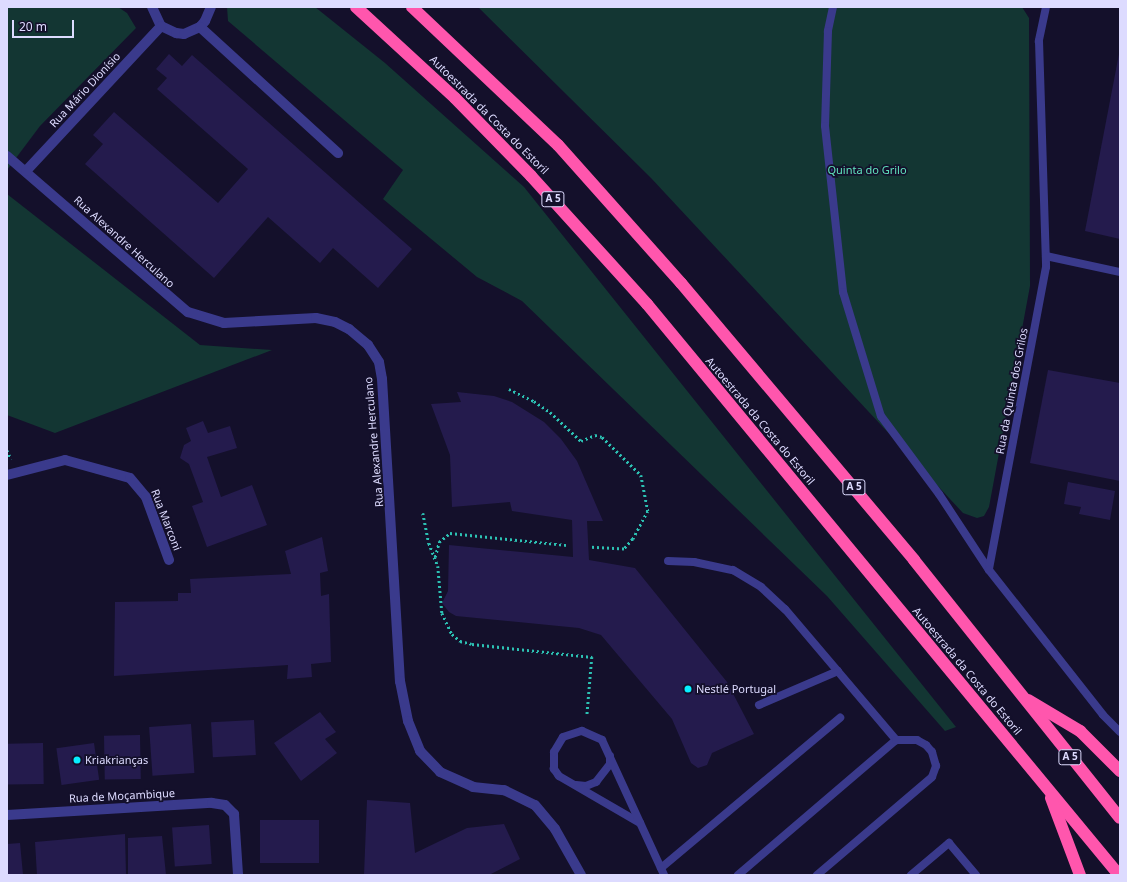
<!DOCTYPE html>
<html>
<head>
<meta charset="utf-8">
<style>
	body { margin:0 }
	#map { position:relative; width:1127px; height:882px; overflow:hidden; background:#14102b; font-family:"Noto Sans",sans-serif }
	div>[style] { position:absolute }
	[style*='--x'] { left:calc(var(--x)*1px); top:calc(var(--y)*1px); width:calc(var(--w)*1px); rotate:calc(var(--a)*1deg) }
	.green>* { inset:0; background:#133633 }
	.building>* { inset:0; background:#241b4d; transform-origin:0 0 }
	.path>* { height:2.5px; margin-top:-1.25px; transform-origin:0; background:repeating-linear-gradient(90deg,#2cc1b3 0 2px,transparent 0 5px) }
	.lane>* { height:8px; margin:-4px; padding:0 4px; transform-origin:4px; border-radius:4px; background:#3a3a8c }
	.street>* { height:10px; margin:-5px; padding:0 5px; transform-origin:5px; border-radius:5px; background:#3a3a8c }
	.highway>* { height:12px; margin:-6px; padding:0 6px; transform-origin:6px; border-radius:6px; background:#ff56ad }
	.dots>* { width:11px; height:11px; translate:-50% -50%; box-sizing:border-box; border:2px solid #14102b; border-radius:50% }
	span { translate:-50% -50%; white-space:nowrap; text-align:center; line-height:1.15; -webkit-text-stroke:3.5px #14102b; paint-order:stroke }
	.shield-label span { padding:1px 3px; background:#14102b; border:1px solid; border-radius:3px; -webkit-text-stroke-width:0 }
	.shield-label { font-size:10px; color:#dddbff; font-weight:700 }
	.street-label { font-size:11px; color:#dddbff }
	.park-label { font-size:11px; color:#61e5bf }
	.poi-label { font-size:11px; color:#dddbff }
	.left { translate:0 -50%; text-align:left }
	.frame { position:absolute; inset:0; border:8px solid #dddbff; pointer-events:none }
	.scale { position:absolute; left:12px; top:20px; width:62px; height:18px; box-sizing:border-box; border:2px solid #dddbff; border-top:0; padding-left:5px; font-size:12px; line-height:14px; white-space:nowrap; color:#dddbff; -webkit-text-stroke:3px #14102b; paint-order:stroke }
</style>
</head>
<body>
<div id="map">
	<div class="green">
		<div style="clip-path:polygon(7px 7px,118px 7px,127px 13px,136px 28px,40px 126px,7px 170px)"></div>
		<div style="clip-path:polygon(227px 7px,315px 7px,385px 63px,524px 187px,956px 727px,945px 731px,827px 596px,522px 301px,477px 277px,383px 199px,403px 170px,228px 21px)"></div>
		<div style="clip-path:polygon(478px 7px,1022px 7px,1029px 18px,1030px 286px,989px 507px,984px 516px,977px 518px,963px 513px,651px 178px)"></div>
		<div style="clip-path:polygon(7px 194px,200px 345px,272px 350px,55px 433px,7px 415px)"></div>
	</div>
	<div class="building">
		<div style="clip-path:polygon(169px 54px,182px 66px,192px 55px,412px 249px,378px 288px,333px 248px,320px 263px,268px 217px,214px 278px,85px 164px,103px 144px,93px 135px,114px 112px,218px 203px,248px 169px,157px 89px,167px 78px,156px 69px)"></div>
		<div style="clip-path:polygon(1119px 54px,1120px 54px,1120px 239px,1085px 231px)"></div>
		<div style="clip-path:polygon(1048px 370px,1120px 383px,1120px 481px,1030px 463px)"></div>
		<div style="clip-path:polygon(457px 392px,494px 396px,512px 402px,544px 422px,561px 439px,577px 461px,603px 521px,587px 521px,589px 560px,635px 568px,727px 682px,754px 734px,712px 753px,707px 765px,698px 768px,691px 763px,672px 719px,601px 635px,579px 628px,456px 616px,449px 612px,442px 603px,448px 591px,449px 545px,573px 557px,572px 520px,512px 511px,510px 502px,452px 507px,450px 455px,431px 404px,461px 402px)"></div>
		<div style="clip-path:polygon(203px 421px,208px 433px,230px 426px,237px 448px,207px 457px,221px 497px,252px 485px,267px 525px,207px 547px,192px 506px,203px 502px,189px 464px,180px 458px,184px 445px,191px 441px,186px 428px)"></div>
		<div style="clip-path:polygon(1068px 482px,1115px 491px,1110px 520px,1079px 514px,1081px 507px,1064px 504px)"></div>
		<div style="clip-path:polygon(322px 537px,328px 571px,320px 573px,321px 596px,329px 594px,331px 662px,311px 664px,312px 677px,287px 679px,288px 665px,114px 676px,115px 602px,178px 601px,178px 593px,191px 593px,190px 579px,291px 574px,285px 551px)"></div>
		<div style="clip-path:polygon(320px 712px,336px 732px,325px 739px,337px 753px,301px 781px,274px 743px)"></div>
		<div style="left:254px;top:720px;width:35px;height:43px;rotate:87deg"></div>
		<div style="left:191px;top:724px;width:49px;height:42px;rotate:86deg"></div>
		<div style="left:140px;top:735px;width:44px;height:36px;rotate:89deg"></div>
		<div style="left:43px;top:743px;width:41px;height:36px;rotate:89deg"></div>
		<div style="left:94px;top:743px;width:37px;height:38px;rotate:82deg"></div>
		<div style="clip-path:polygon(367px 800px,410px 803px,415px 853px,467px 828px,504px 824px,520px 859px,489px 875px,364px 875px)"></div>
		<div style="left:260px;top:820px;width:59px;height:43px"></div>
		<div style="left:209px;top:825px;width:39px;height:37px;rotate:86deg"></div>
		<div style="clip-path:polygon(125px 834px,126px 875px,37px 875px,35px 842px)"></div>
		<div style="clip-path:polygon(162px 836px,166px 875px,128px 875px,128px 838px)"></div>
		<div style="clip-path:polygon(20px 843px,23px 875px,7px 875px,7px 844px)"></div>
	</div>
	<div class="path">
		<div style="--x:509;--y:389;--w:28;--a:26"></div>
		<div style="--x:534;--y:401;--w:19;--a:35"></div>
		<div style="--x:550;--y:412;--w:42;--a:43.1"></div>
		<div style="--x:581;--y:441;--w:15;--a:-23"></div>
		<div style="--x:595;--y:435;--w:7;--a:16"></div>
		<div style="--x:602;--y:437;--w:54;--a:44.3"></div>
		<div style="--x:641;--y:475;--w:37;--a:79"></div>
		<div style="--x:648;--y:511;--w:32;--a:118"></div>
		<div style="--x:633;--y:539;--w:13;--a:132"></div>
		<div style="--x:624;--y:549;--w:33;--a:-177"></div>
		<div style="--x:7;--y:450;--w:10;--a:66"></div>
		<div style="--x:423;--y:513;--w:31;--a:79"></div>
		<div style="--x:429;--y:543;--w:25;--a:69"></div>
		<div style="--x:438;--y:566;--w:47;--a:85.1"></div>
		<div style="--x:442;--y:613;--w:23;--a:65"></div>
		<div style="--x:452;--y:634;--w:11;--a:41"></div>
		<div style="--x:460;--y:641;--w:12;--a:14"></div>
		<div style="--x:472;--y:644;--w:121;--a:6.2"></div>
		<div style="--x:592;--y:657;--w:59;--a:94.8"></div>
		<div style="--x:435;--y:557;--w:16;--a:-75"></div>
		<div style="--x:439;--y:542;--w:14;--a:-39"></div>
		<div style="--x:450;--y:533;--w:118;--a:5.9"></div>
	</div>
	<div class="lane">
		<div style="--x:833;--y:7;--w:25;--a:102"></div>
		<div style="--x:828;--y:31;--w:95;--a:91.8"></div>
		<div style="--x:825;--y:126;--w:167;--a:83.8"></div>
		<div style="--x:843;--y:292;--w:130;--a:73"></div>
		<div style="--x:881;--y:416;--w:97;--a:53.4"></div>
		<div style="--x:939;--y:494;--w:91;--a:56.7"></div>
		<div style="--x:1046;--y:7;--w:35;--a:102"></div>
		<div style="--x:1039;--y:41;--w:226;--a:88.2"></div>
		<div style="--x:1046;--y:267;--w:308;--a:100.7"></div>
		<div style="--x:989;--y:570;--w:184;--a:51.8"></div>
		<div style="--x:1103;--y:715;--w:24;--a:45"></div>
		<div style="--x:1046;--y:256;--w:76;--a:12.2"></div>
		<div style="--x:668;--y:561;--w:26;--a:2"></div>
		<div style="--x:694;--y:562;--w:40;--a:12"></div>
		<div style="--x:733;--y:570;--w:33;--a:31"></div>
		<div style="--x:761;--y:587;--w:33;--a:43"></div>
		<div style="--x:785;--y:609;--w:172;--a:49.7"></div>
		<div style="--x:896;--y:740;--w:208;--a:139.5"></div>
		<div style="--x:759;--y:705;--w:86;--a:-23.3"></div>
		<div style="--x:576;--y:785;--w:10;--a:6"></div>
		<div style="--x:586;--y:786;--w:11;--a:-22"></div>
		<div style="--x:596;--y:782;--w:23;--a:-52"></div>
		<div style="--x:610;--y:764;--w:8;--a:-90"></div>
		<div style="--x:640;--y:823;--w:94;--a:-149.9"></div>
		<div style="--x:559;--y:776;--w:9;--a:-126"></div>
		<div style="--x:554;--y:769;--w:17;--a:-90"></div>
		<div style="--x:554;--y:752;--w:17;--a:-59"></div>
		<div style="--x:563;--y:737;--w:20;--a:-18"></div>
		<div style="--x:582;--y:731;--w:22;--a:24"></div>
		<div style="--x:602;--y:740;--w:149;--a:65.3"></div>
		<div style="--x:661;--y:868;--w:234;--a:-40"></div>
		<div style="--x:817;--y:875;--w:151;--a:-40.4"></div>
		<div style="--x:932;--y:777;--w:12;--a:-70"></div>
		<div style="--x:936;--y:766;--w:15;--a:-106"></div>
		<div style="--x:932;--y:752;--w:9;--a:-131"></div>
		<div style="--x:926;--y:745;--w:10;--a:-151"></div>
		<div style="--x:917;--y:740;--w:21;--a:180"></div>
		<div style="--x:911;--y:875;--w:50;--a:-40.1"></div>
		<div style="--x:949;--y:843;--w:42;--a:49.8"></div>
	</div>
	<div class="street">
		<div style="--x:152;--y:7;--w:21;--a:65"></div>
		<div style="--x:161;--y:26;--w:17;--a:25"></div>
		<div style="--x:176;--y:33;--w:8;--a:7"></div>
		<div style="--x:184;--y:34;--w:17;--a:-24"></div>
		<div style="--x:200;--y:27;--w:8;--a:-50"></div>
		<div style="--x:205;--y:21;--w:15;--a:-67"></div>
		<div style="--x:200;--y:27;--w:187;--a:42.4"></div>
		<div style="--x:7;--y:156;--w:239;--a:40.8"></div>
		<div style="--x:188;--y:312;--w:38;--a:17"></div>
		<div style="--x:224;--y:323;--w:92;--a:-3.1"></div>
		<div style="--x:316;--y:318;--w:19;--a:12"></div>
		<div style="--x:335;--y:322;--w:16;--a:27"></div>
		<div style="--x:349;--y:329;--w:25;--a:40"></div>
		<div style="--x:368;--y:345;--w:20;--a:57"></div>
		<div style="--x:379;--y:362;--w:17;--a:80"></div>
		<div style="--x:382;--y:379;--w:303;--a:86.6"></div>
		<div style="--x:400;--y:681;--w:41;--a:78.7"></div>
		<div style="--x:408;--y:721;--w:32;--a:68"></div>
		<div style="--x:420;--y:751;--w:29;--a:46"></div>
		<div style="--x:440;--y:772;--w:36;--a:24"></div>
		<div style="--x:473;--y:787;--w:31;--a:6"></div>
		<div style="--x:504;--y:790;--w:34;--a:26"></div>
		<div style="--x:535;--y:805;--w:31;--a:50"></div>
		<div style="--x:555;--y:829;--w:53;--a:60.5"></div>
		<div style="--x:26;--y:171;--w:198;--a:-47"></div>
		<div style="--x:7;--y:475;--w:60;--a:-14.5"></div>
		<div style="--x:65;--y:460;--w:67;--a:15.5"></div>
		<div style="--x:130;--y:478;--w:25;--a:50"></div>
		<div style="--x:146;--y:497;--w:67;--a:69.9"></div>
		<div style="--x:7;--y:815;--w:205;--a:-3.4"></div>
		<div style="--x:212;--y:803;--w:13;--a:9"></div>
		<div style="--x:225;--y:805;--w:13;--a:45"></div>
		<div style="--x:234;--y:814;--w:61;--a:86.2"></div>
	</div>
	<div class="highway">
		<div style="--x:356;--y:7;--w:134;--a:42.6"></div>
		<div style="--x:455;--y:98;--w:109;--a:45.7"></div>
		<div style="--x:531;--y:176;--w:173;--a:47.8"></div>
		<div style="--x:647;--y:304;--w:741;--a:50.42"></div>
		<div style="--x:412;--y:7;--w:201;--a:43.4"></div>
		<div style="--x:558;--y:145;--w:185;--a:48.3"></div>
		<div style="--x:681;--y:283;--w:362;--a:49.9"></div>
		<div style="--x:914;--y:560;--w:330;--a:51.4"></div>
		<div style="--x:1028;--y:700;--w:61;--a:30.8"></div>
		<div style="--x:1080;--y:731;--w:57;--a:45"></div>
		<div style="--x:1051;--y:798;--w:82;--a:69.4"></div>
	</div>
	<div class="dots">
		<div style="left:688px;top:689px;background:#07efff"></div>
		<div style="left:77px;top:760px;background:#07efff"></div>
	</div>
	<div class="shield-label">
		<span style="left:553px;top:199px">A 5</span>
		<span style="left:854px;top:487px">A 5</span>
		<span style="left:1070px;top:757px">A 5</span>
	</div>
	<div class="street-label">
		<span style="left:85px;top:90px;rotate:-47deg">Rua Mário Dionísio</span>
		<span style="left:489px;top:115px;rotate:45deg">Autoestrada da Costa do Estoril</span>
		<span style="left:124px;top:242px;rotate:42deg">Rua Alexandre Herculano</span>
		<span style="left:1012px;top:391px;rotate:-79deg">Rua da Quinta dos Grilos</span>
		<span style="left:760px;top:421px;rotate:50deg">Autoestrada da Costa do Estoril</span>
		<span style="left:374px;top:442px;rotate:-95deg">Rua Alexandre Herculano</span>
		<span style="left:166px;top:520px;rotate:69deg">Rua Marconi</span>
		<span style="left:967px;top:671px;rotate:50deg">Autoestrada da Costa do Estoril</span>
		<span style="left:122px;top:796px;rotate:-3deg">Rua de Moçambique</span>
	</div>
	<div class="park-label">
		<span style="left:867px;top:170px">Quinta do Grilo</span>
	</div>
	<div class="poi-label">
		<span class="left" style="left:696px;top:689px">Nestlé Portugal</span>
		<span class="left" style="left:85px;top:760px">Kriakrianças</span>
	</div>
	<div class="frame"></div>
	<div class="scale">20 m</div>
</div>
</body>
</html>
